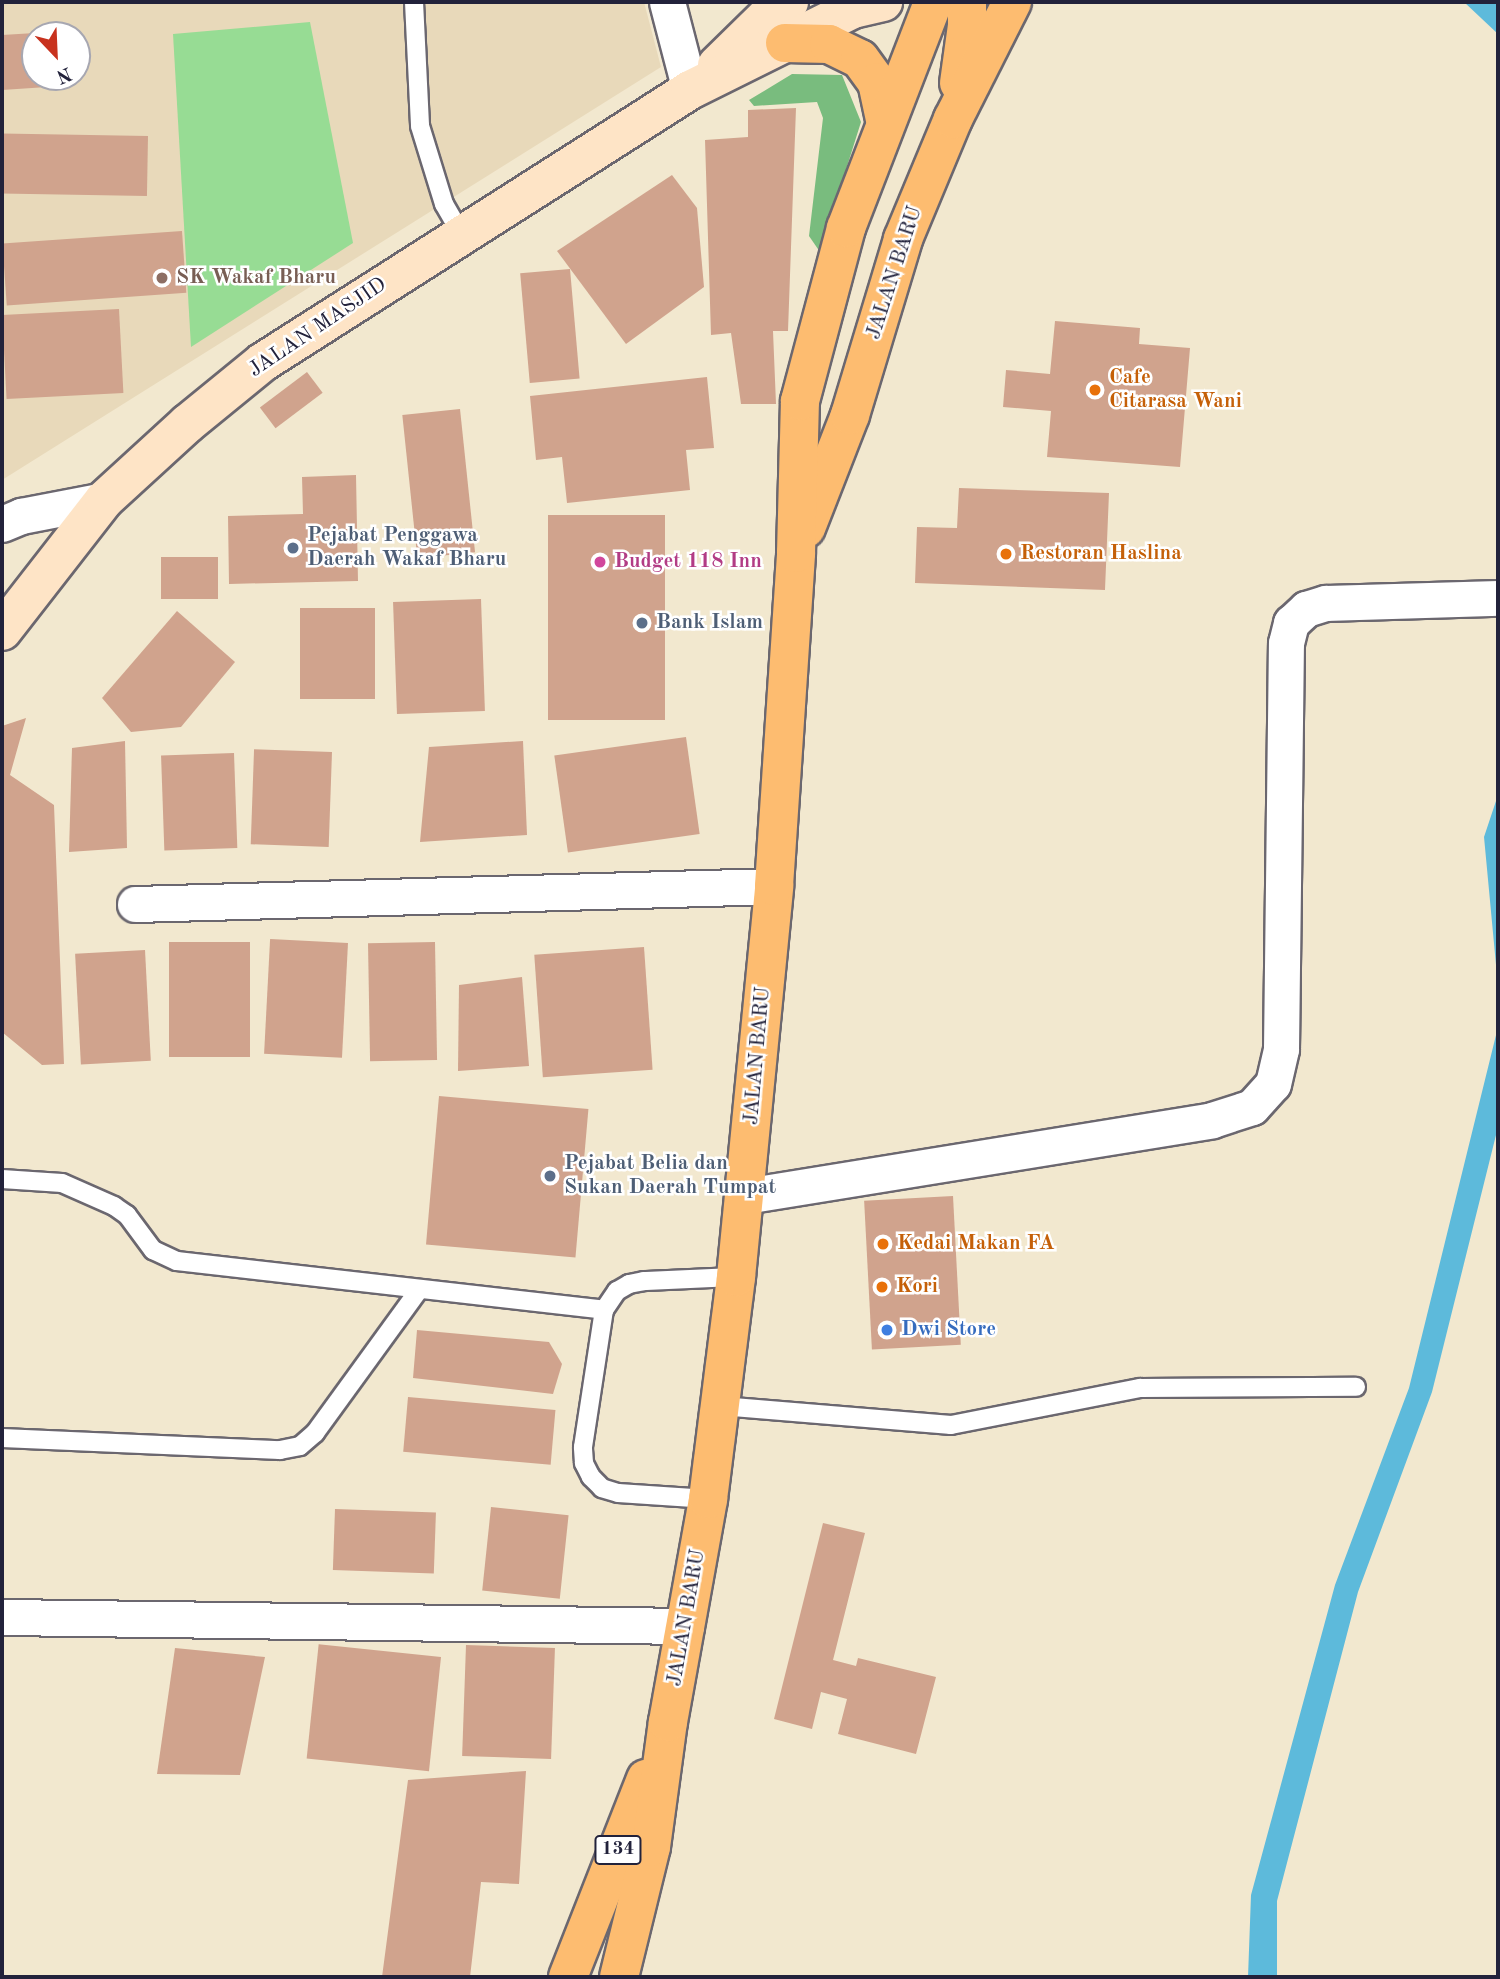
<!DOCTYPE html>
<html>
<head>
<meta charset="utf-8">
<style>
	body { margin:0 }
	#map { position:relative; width:1500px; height:1979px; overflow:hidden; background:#f2e8cf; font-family:"Old Standard TT",serif }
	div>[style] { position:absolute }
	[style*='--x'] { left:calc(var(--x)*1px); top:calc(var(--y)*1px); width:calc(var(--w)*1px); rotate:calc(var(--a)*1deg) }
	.built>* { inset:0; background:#e8d9ba }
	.green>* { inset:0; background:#97dc94 }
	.forest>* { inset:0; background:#79bc7e }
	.water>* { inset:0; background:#5dbadb }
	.building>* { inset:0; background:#d0a38d; transform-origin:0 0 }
	.roads { filter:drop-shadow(2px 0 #6b676f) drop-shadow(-2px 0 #6b676f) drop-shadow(0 2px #6b676f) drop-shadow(0 -2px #6b676f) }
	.lane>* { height:18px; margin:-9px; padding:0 9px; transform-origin:9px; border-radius:9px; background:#fff }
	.street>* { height:35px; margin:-17.5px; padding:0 17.5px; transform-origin:17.5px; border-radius:17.5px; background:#fff }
	.secondary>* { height:38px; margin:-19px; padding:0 19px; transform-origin:19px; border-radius:19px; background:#fee4c6 }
	.primary>* { height:38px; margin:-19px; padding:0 19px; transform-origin:19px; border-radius:19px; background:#fdbc70 }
	.dots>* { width:19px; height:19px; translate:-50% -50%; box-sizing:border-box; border:4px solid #fff; border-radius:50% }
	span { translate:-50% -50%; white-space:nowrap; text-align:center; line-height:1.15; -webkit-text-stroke:5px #fff; paint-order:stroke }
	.shield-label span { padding:2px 5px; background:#fff; border:2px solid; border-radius:5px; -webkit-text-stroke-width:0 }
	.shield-label { font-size:19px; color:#22223b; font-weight:700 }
	.street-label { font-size:21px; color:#22223b }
	.education-label { font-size:21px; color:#785e54; font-weight:700 }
	.left { translate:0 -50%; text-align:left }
	.food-label { font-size:21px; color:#c56008; font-weight:700 }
	.service-label { font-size:21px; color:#4e5e75; font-weight:700 }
	.hotel-label { font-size:21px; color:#b23c85; font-weight:700 }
	.shop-label { font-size:21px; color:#366cbe; font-weight:700 }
	.frame { position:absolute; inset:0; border:4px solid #22223b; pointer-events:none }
	.north { position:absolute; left:21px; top:21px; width:70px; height:70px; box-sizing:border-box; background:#fff; border:2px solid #a7a7b1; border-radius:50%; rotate:157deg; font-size:19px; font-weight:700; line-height:28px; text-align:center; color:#22223b }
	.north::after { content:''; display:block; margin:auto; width:24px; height:32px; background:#c8321e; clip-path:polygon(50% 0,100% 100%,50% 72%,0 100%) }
</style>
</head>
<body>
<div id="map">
	<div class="built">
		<div style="clip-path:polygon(evenodd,2px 2px,644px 2px,661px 67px,2px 480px,2px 2px,35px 35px,77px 35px,77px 77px,35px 77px,35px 35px)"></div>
	</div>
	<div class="green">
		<div style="clip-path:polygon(310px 22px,353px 243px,191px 347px,173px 34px)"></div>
	</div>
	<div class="forest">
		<div style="clip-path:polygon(792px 74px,842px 75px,861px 122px,820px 252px,809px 236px,823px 118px,817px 102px,754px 106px,749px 100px)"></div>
	</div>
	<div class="water">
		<div style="clip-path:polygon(1464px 2px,1498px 2px,1498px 34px)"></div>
		<div style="clip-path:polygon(1498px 795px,1498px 986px,1484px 837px)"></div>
		<div style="clip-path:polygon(1498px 1027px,1498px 1127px,1432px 1392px,1358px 1592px,1277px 1901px,1277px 1977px,1248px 1977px,1251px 1895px,1335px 1585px,1409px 1388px)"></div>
	</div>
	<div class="building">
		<div style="clip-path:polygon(35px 33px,35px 77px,46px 77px,47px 87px,2px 90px,2px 35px)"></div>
		<div style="clip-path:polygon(796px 108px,788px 331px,773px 331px,776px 404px,741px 404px,731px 333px,711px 335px,705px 140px,748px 137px,748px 110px)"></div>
		<div style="left:148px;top:136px;width:60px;height:146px;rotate:91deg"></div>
		<div style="clip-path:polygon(672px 175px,697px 208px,704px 287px,626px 344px,557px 251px)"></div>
		<div style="left:182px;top:231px;width:62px;height:180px;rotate:86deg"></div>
		<div style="left:570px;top:269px;width:110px;height:50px;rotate:85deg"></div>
		<div style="left:119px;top:309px;width:84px;height:117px;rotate:87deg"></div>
		<div style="clip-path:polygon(1055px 321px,1140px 328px,1139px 344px,1190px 348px,1180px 467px,1047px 457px,1051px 411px,1003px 407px,1006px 370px,1050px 374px)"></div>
		<div style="left:307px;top:372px;width:26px;height:59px;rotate:53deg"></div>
		<div style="clip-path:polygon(707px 377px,714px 448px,686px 450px,690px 490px,567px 503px,562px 457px,536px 460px,530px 396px)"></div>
		<div style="left:460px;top:409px;width:144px;height:58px;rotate:84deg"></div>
		<div style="clip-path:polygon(356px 475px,358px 581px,229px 584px,228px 516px,303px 514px,302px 477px)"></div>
		<div style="clip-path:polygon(959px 488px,1109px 493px,1105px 590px,915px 583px,917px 527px,957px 528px)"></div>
		<div style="left:548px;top:515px;width:117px;height:205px"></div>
		<div style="left:218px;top:557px;width:42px;height:57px;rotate:90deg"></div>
		<div style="left:481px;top:599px;width:112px;height:88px;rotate:88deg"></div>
		<div style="left:375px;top:608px;width:91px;height:75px;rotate:90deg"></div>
		<div style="clip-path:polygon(177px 611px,235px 662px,181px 727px,131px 732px,102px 698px)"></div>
		<div style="clip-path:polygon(26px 718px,10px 775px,54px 805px,64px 1064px,42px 1065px,2px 1032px,2px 726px)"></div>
		<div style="left:686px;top:737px;width:98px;height:133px;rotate:82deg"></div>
		<div style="clip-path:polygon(125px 741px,127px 848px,69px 852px,72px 748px)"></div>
		<div style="clip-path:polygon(523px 741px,527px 835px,420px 842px,429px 747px)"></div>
		<div style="left:332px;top:752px;width:95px;height:78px;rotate:92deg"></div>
		<div style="left:234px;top:753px;width:95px;height:73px;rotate:88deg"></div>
		<div style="left:250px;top:942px;width:115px;height:81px;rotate:90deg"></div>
		<div style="left:435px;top:942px;width:118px;height:67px;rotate:89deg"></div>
		<div style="left:348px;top:943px;width:115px;height:78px;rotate:93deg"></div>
		<div style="left:644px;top:947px;width:123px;height:110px;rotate:86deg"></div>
		<div style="left:145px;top:950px;width:111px;height:70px;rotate:87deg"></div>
		<div style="clip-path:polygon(522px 977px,529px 1066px,458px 1071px,459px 985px)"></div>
		<div style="left:439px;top:1096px;width:150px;height:149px;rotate:5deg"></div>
		<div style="left:953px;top:1196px;width:149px;height:89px;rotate:87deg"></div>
		<div style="clip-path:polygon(417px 1330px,549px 1342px,562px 1364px,553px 1394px,413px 1378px)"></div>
		<div style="left:408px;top:1397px;width:148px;height:55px;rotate:5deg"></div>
		<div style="left:491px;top:1507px;width:78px;height:84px;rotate:6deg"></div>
		<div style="left:335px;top:1509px;width:101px;height:61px;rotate:2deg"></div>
		<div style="clip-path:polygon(823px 1523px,865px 1533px,833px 1660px,856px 1666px,858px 1658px,936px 1677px,916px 1754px,838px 1734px,847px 1699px,821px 1692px,812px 1729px,774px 1719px)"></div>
		<div style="left:466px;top:1645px;width:89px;height:111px;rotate:2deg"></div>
		<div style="clip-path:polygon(175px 1648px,265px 1657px,240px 1775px,157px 1774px)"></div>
		<div style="left:441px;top:1657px;width:115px;height:123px;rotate:96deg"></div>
		<div style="clip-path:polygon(526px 1771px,519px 1884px,481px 1882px,470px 1977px,382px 1977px,408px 1780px)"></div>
	</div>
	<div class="roads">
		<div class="lane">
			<div style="--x:414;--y:2;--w:124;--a:87.2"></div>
			<div style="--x:420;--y:126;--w:82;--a:72.9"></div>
			<div style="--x:444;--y:204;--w:34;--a:60"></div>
			<div style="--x:2;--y:1179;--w:60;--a:3.8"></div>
			<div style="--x:62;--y:1183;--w:57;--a:23.9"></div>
			<div style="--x:114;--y:1206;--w:16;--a:35"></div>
			<div style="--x:127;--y:1215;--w:44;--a:53.4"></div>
			<div style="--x:153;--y:1250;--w:26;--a:25"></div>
			<div style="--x:177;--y:1261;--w:430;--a:6.5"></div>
			<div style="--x:721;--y:1406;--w:231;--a:4.7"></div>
			<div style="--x:951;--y:1425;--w:193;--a:-11.1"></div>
			<div style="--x:1140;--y:1388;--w:216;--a:-0.3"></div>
			<div style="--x:2;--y:1438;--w:278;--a:2.5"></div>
			<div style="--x:280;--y:1450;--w:20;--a:-11"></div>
			<div style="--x:300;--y:1446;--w:20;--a:-41"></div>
			<div style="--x:315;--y:1433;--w:177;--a:-54"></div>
			<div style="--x:708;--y:1499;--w:90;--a:-176.2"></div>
			<div style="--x:618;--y:1493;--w:17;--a:-163"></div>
			<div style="--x:602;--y:1488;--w:16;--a:-135"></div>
			<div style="--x:591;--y:1477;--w:16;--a:-117"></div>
			<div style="--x:584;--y:1463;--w:16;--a:-94"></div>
			<div style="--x:583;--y:1447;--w:139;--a:-81.3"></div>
			<div style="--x:604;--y:1310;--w:23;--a:-56"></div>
			<div style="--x:617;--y:1291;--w:14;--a:-30"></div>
			<div style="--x:629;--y:1284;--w:15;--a:-11"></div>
			<div style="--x:644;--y:1281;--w:92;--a:-2.5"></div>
		</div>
		<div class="street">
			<div style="--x:667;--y:2;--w:91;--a:75.4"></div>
			<div style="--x:2;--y:524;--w:21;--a:-23"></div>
			<div style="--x:21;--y:516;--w:85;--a:-10.9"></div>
			<div style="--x:135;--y:904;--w:639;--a:-1.61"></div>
			<div style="--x:745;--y:1196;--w:473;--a:-9.2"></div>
			<div style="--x:1212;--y:1120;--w:42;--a:-18"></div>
			<div style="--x:1252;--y:1107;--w:31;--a:-48"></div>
			<div style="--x:1273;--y:1084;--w:36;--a:-77"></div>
			<div style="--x:1281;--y:1049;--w:406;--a:-89.3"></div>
			<div style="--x:1286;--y:643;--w:21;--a:-76"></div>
			<div style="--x:1291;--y:623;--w:21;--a:-43"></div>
			<div style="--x:1306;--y:609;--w:21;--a:-17"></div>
			<div style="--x:1326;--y:603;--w:172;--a:-1.7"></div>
			<div style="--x:2;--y:1617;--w:684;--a:0.75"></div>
		</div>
		<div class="secondary">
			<div style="--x:717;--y:65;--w:70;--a:-44.4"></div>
			<div style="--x:767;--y:16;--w:26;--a:-32"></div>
			<div style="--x:2;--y:631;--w:166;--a:-52.1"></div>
			<div style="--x:104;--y:500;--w:113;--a:-42.5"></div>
			<div style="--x:187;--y:424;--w:98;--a:-39.2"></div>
			<div style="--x:263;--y:362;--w:506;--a:-32.5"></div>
			<div style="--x:690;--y:90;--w:182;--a:-26.4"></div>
			<div style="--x:853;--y:9;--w:31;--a:-13"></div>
		</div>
		<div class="primary">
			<div style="--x:785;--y:43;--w:44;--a:1.3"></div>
			<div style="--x:829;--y:44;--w:34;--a:26"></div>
			<div style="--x:860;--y:59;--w:29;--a:54"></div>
			<div style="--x:877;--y:82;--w:40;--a:78"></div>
			<div style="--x:959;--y:83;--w:59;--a:-82.1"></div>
			<div style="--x:967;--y:25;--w:23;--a:-90"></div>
			<div style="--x:806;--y:528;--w:121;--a:-68.7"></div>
			<div style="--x:850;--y:415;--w:184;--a:-73.2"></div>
			<div style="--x:903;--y:239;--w:130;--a:-67.4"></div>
			<div style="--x:953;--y:119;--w:131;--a:-63.2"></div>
			<div style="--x:568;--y:1977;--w:213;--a:-68.5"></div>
			<div style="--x:619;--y:1977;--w:134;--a:-76.2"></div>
			<div style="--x:651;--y:1847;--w:126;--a:-82.3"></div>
			<div style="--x:668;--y:1722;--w:227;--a:-79.8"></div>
			<div style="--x:708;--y:1499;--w:224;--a:-82.8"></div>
			<div style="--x:736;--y:1277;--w:393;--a:-84.4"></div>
			<div style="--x:774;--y:886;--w:334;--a:-86.2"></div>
			<div style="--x:796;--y:553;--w:152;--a:-88.5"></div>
			<div style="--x:800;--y:401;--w:179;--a:-75.1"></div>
			<div style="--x:846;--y:228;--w:242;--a:-68.9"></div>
		</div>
	</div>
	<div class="dots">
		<div style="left:162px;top:278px;background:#8d6e63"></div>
		<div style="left:1095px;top:390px;background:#e8710a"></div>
		<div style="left:293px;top:548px;background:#5c6f8a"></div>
		<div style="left:1006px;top:554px;background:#e8710a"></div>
		<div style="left:600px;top:562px;background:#d1479c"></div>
		<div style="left:642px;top:623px;background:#5c6f8a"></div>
		<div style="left:550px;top:1176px;background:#5c6f8a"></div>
		<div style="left:883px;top:1244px;background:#e8710a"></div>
		<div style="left:882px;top:1287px;background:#e8710a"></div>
		<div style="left:887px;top:1330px;background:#3f7fe0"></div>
	</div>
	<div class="shield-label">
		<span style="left:618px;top:1850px">134</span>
	</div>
	<div class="street-label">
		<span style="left:895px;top:273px;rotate:-72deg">JALAN BARU</span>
		<span style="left:318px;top:328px;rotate:-34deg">JALAN MASJID</span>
		<span style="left:758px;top:1056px;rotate:-85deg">JALAN BARU</span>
		<span style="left:687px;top:1618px;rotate:-80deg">JALAN BARU</span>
	</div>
	<div class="education-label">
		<span class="left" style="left:176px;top:278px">SK Wakaf Bharu</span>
	</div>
	<div class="food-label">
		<span class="left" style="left:1109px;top:390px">Cafe<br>Citarasa Wani</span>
		<span class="left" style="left:1020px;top:554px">Restoran Haslina</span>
		<span class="left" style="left:897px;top:1244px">Kedai Makan FA</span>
		<span class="left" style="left:896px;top:1287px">Kori</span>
	</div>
	<div class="service-label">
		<span class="left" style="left:307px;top:548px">Pejabat Penggawa<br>Daerah Wakaf Bharu</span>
		<span class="left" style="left:656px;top:623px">Bank Islam</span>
		<span class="left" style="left:564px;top:1176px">Pejabat Belia dan<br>Sukan Daerah Tumpat</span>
	</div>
	<div class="hotel-label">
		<span class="left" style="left:614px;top:562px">Budget 118 Inn</span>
	</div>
	<div class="shop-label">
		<span class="left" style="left:901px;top:1330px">Dwi Store</span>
	</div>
	<div class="frame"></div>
	<div class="north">N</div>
</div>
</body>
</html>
